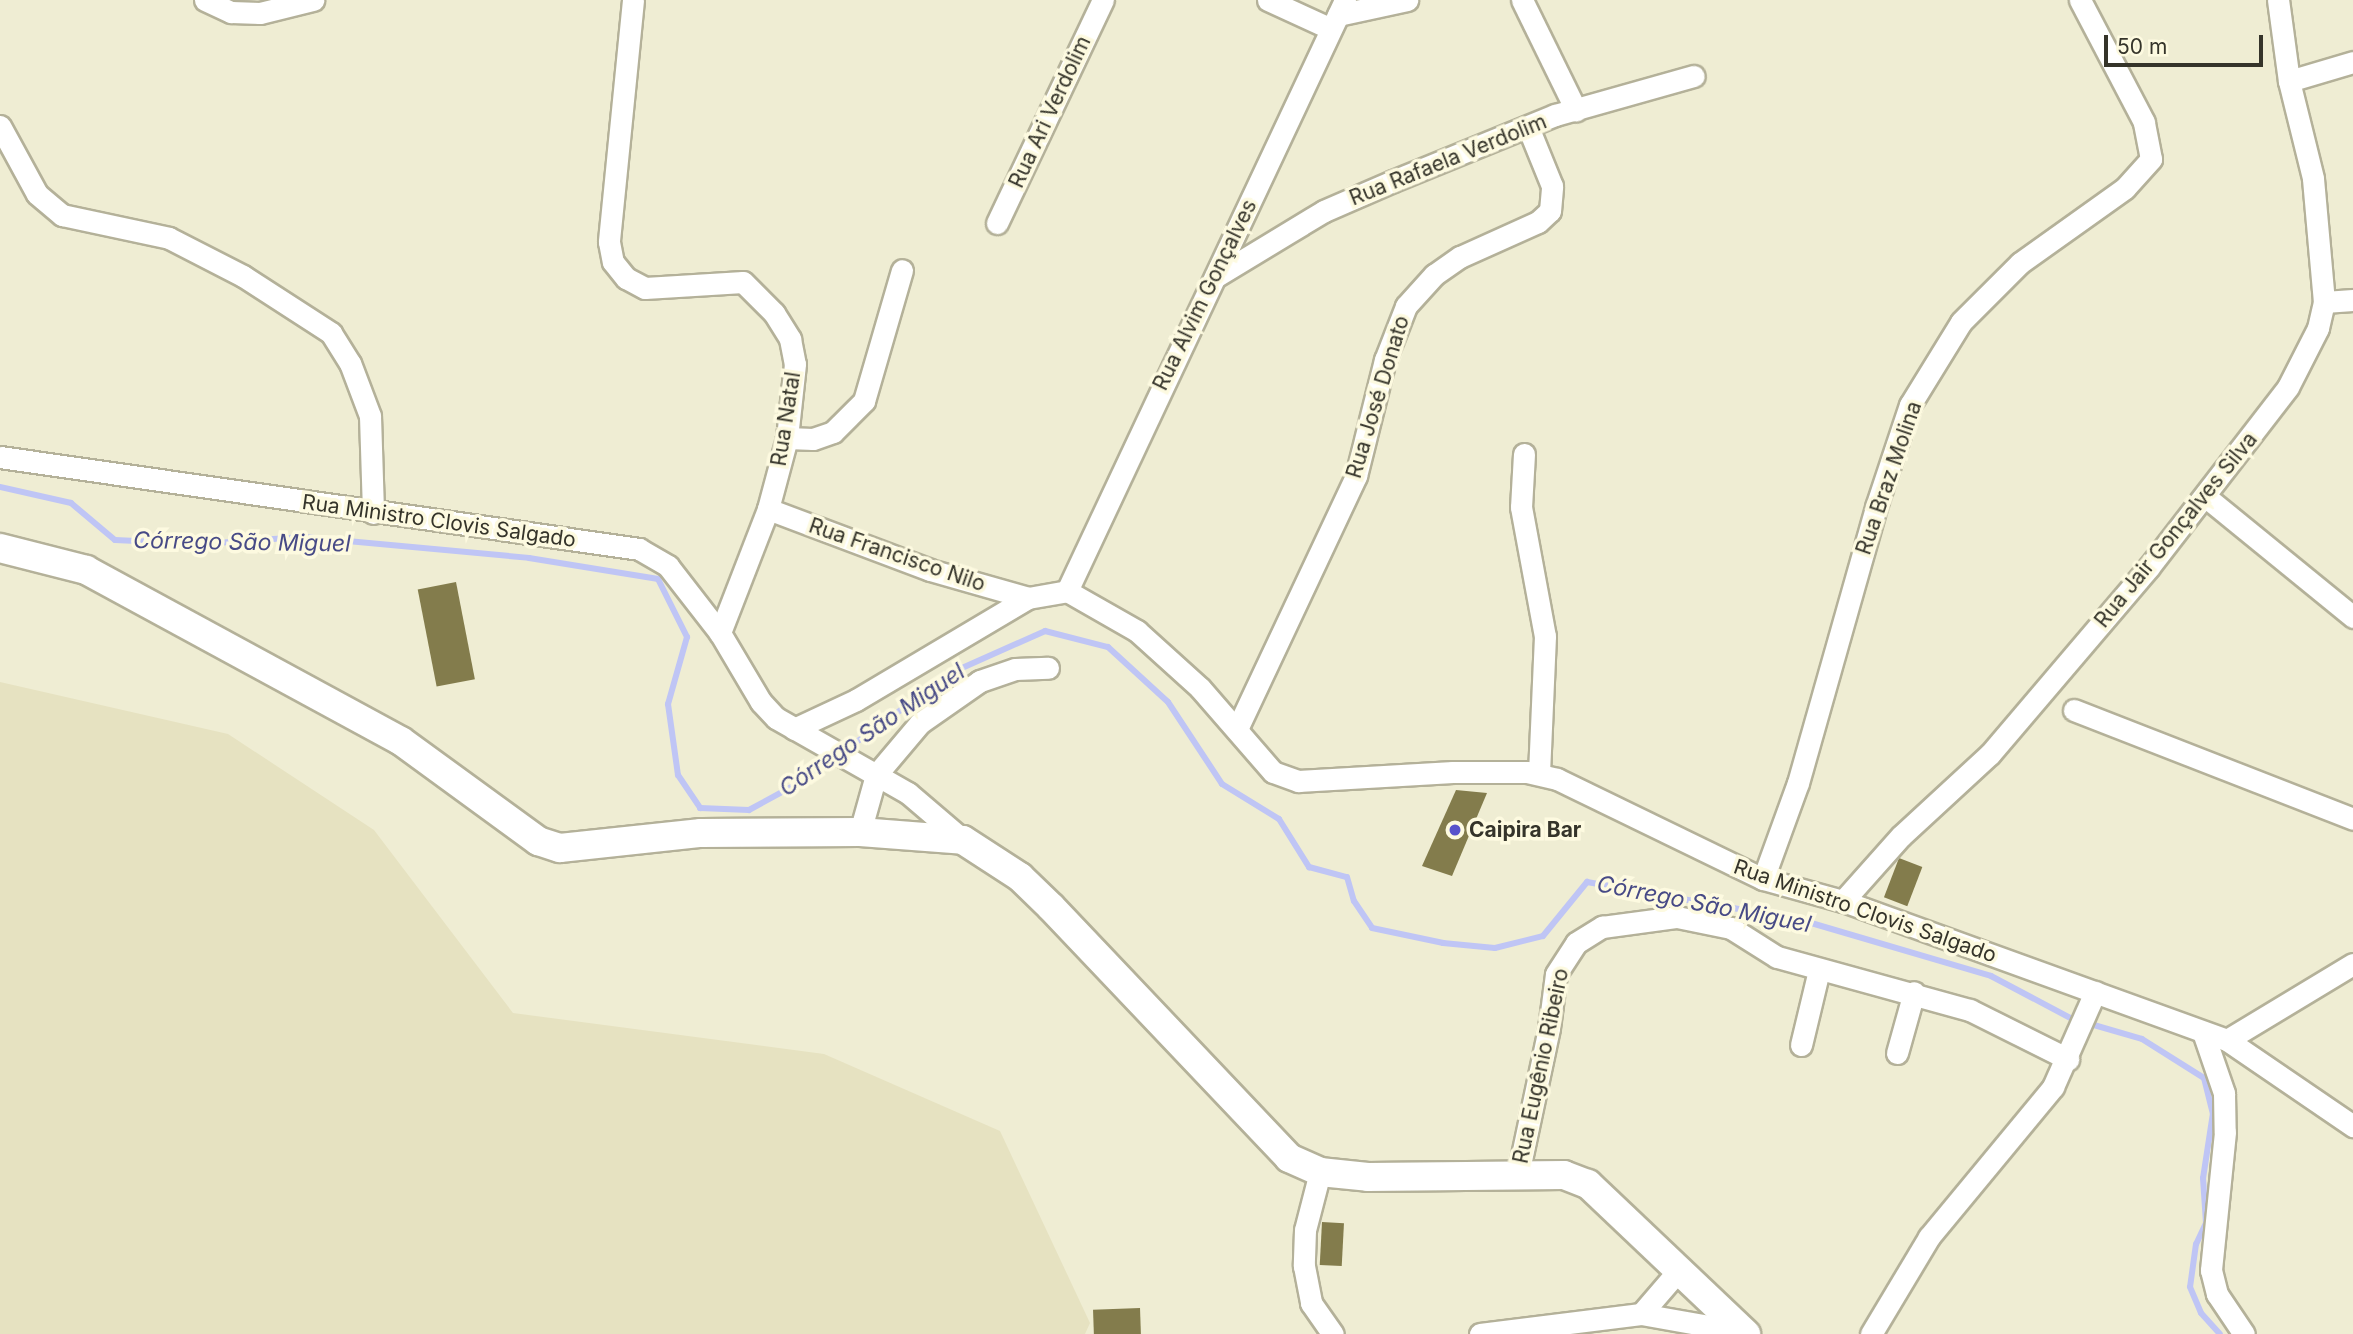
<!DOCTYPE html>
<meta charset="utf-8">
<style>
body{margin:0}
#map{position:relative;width:2353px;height:1334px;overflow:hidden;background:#efedd3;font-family:Inter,sans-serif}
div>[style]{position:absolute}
.built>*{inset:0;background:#e6e2c1}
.stream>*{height:6px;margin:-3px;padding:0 3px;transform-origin:3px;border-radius:3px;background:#bfc5f5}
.building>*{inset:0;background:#837c4c;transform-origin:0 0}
.roads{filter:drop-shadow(2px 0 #b4b199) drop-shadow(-2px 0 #b4b199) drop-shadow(0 2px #b4b199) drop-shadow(0 -2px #b4b199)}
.street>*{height:21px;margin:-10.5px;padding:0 10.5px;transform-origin:10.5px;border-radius:10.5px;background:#fff}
.secondary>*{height:28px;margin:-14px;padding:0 14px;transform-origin:14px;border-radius:14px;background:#fff}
.dots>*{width:19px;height:19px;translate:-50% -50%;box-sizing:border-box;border:4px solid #fdfae0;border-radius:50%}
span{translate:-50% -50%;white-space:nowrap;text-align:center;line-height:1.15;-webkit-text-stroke:7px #fdfae0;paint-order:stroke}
.street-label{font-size:21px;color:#35342a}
.poi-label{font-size:21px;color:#35342a;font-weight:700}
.left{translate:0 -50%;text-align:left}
.water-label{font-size:23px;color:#474a86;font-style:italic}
.scale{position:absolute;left:2104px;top:35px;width:159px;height:32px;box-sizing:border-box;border:4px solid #35342a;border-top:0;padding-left:9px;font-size:21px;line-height:24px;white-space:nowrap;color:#35342a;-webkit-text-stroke:5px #fdfae0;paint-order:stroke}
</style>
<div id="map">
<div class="built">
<div style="clip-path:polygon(0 682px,228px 734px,374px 830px,513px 1013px,824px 1054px,1000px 1131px,1090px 1323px,1085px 1334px,0 1334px)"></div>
</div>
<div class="stream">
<div style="left:0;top:487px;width:73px;rotate:12.7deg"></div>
<div style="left:71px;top:503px;width:57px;rotate:40.1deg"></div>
<div style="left:115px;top:540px;width:85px;rotate:2.7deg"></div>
<div style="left:200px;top:544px;width:104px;rotate:-3.9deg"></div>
<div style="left:304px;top:537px;width:226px;rotate:5.3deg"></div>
<div style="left:529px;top:558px;width:131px;rotate:9.2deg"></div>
<div style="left:658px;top:579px;width:65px;rotate:63.4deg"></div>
<div style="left:687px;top:637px;width:70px;rotate:105.8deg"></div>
<div style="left:668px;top:704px;width:72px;rotate:82deg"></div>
<div style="left:678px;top:775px;width:40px;rotate:56deg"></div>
<div style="left:700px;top:808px;width:49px;rotate:2.3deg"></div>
<div style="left:749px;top:810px;width:63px;rotate:-28.6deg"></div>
<div style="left:804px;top:780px;width:184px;rotate:-35.9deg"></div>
<div style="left:953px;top:672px;width:101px;rotate:-24deg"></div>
<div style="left:1045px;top:631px;width:65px;rotate:14.3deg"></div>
<div style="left:1108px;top:647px;width:81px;rotate:42.5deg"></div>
<div style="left:1168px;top:702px;width:98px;rotate:56.6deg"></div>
<div style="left:1222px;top:784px;width:67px;rotate:31.6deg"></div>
<div style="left:1279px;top:819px;width:57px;rotate:58deg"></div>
<div style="left:1309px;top:867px;width:39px;rotate:15deg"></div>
<div style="left:1347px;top:877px;width:25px;rotate:74deg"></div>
<div style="left:1354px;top:901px;width:32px;rotate:56deg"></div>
<div style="left:1372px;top:928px;width:73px;rotate:11.9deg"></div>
<div style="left:1443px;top:943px;width:52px;rotate:5.5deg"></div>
<div style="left:1495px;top:948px;width:49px;rotate:-14deg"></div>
<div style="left:1543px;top:936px;width:70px;rotate:-50.8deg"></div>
<div style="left:1587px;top:882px;width:217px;rotate:10.1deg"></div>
<div style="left:1801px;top:920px;width:198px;rotate:16.4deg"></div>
<div style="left:1991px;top:976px;width:96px;rotate:27.9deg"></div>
<div style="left:2087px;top:1023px;width:57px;rotate:16.2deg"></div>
<div style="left:2142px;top:1039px;width:73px;rotate:32.2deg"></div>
<div style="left:2204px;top:1078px;width:36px;rotate:76deg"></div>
<div style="left:2213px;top:1113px;width:66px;rotate:98.7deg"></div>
<div style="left:2203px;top:1178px;width:45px;rotate:86.2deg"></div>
<div style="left:2206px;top:1223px;width:23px;rotate:115deg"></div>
<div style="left:2196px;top:1244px;width:43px;rotate:97.9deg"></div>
<div style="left:2190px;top:1287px;width:28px;rotate:67deg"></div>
<div style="left:2201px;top:1313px;width:28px;rotate:48deg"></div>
</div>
<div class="building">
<div style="left:456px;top:582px;width:99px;height:39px;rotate:79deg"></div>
<div style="clip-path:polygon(1456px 790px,1487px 793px,1452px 876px,1422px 866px)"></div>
<div style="left:1899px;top:858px;width:25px;height:42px;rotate:21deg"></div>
<div style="left:1322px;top:1222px;width:22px;height:43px;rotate:3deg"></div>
<div style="left:1140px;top:1308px;width:26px;height:47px;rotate:88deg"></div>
</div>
<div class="roads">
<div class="street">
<div style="left:205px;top:0;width:29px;rotate:25deg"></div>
<div style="left:231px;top:12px;width:29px;rotate:2deg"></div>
<div style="left:260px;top:13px;width:55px;rotate:-13.8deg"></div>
<div style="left:633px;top:0;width:243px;rotate:95.7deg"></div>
<div style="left:609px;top:242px;width:20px;rotate:79deg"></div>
<div style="left:613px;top:262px;width:21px;rotate:51deg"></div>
<div style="left:626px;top:278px;width:21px;rotate:28deg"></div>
<div style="left:645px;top:288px;width:98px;rotate:-3.5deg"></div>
<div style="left:743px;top:282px;width:44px;rotate:45deg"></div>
<div style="left:774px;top:313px;width:31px;rotate:58deg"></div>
<div style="left:790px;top:339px;width:25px;rotate:79deg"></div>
<div style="left:795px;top:364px;width:74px;rotate:96.2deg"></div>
<div style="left:787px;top:438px;width:73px;rotate:105deg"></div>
<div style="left:768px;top:509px;width:133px;rotate:111.2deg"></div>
<div style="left:1268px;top:0;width:69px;rotate:24.7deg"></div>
<div style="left:1522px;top:0;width:123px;rotate:63.9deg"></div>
<div style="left:1338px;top:15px;width:71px;rotate:-12.3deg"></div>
<div style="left:2289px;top:81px;width:67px;rotate:-16.5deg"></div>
<div style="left:0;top:126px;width:77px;rotate:61.4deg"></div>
<div style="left:37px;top:194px;width:33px;rotate:40deg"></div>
<div style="left:62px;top:215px;width:109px;rotate:12.1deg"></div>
<div style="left:169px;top:238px;width:83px;rotate:27.2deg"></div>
<div style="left:243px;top:276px;width:105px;rotate:32.9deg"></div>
<div style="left:331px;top:333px;width:36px;rotate:58deg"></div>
<div style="left:350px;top:363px;width:57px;rotate:69.3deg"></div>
<div style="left:370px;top:416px;width:97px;rotate:88.2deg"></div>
<div style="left:997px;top:223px;width:247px;rotate:-64.6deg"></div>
<div style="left:1215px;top:277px;width:127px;rotate:-31.2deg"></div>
<div style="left:1324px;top:211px;width:75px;rotate:-23.5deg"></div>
<div style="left:1393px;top:181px;width:175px;rotate:-22.2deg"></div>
<div style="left:1555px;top:115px;width:144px;rotate:-15.7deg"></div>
<div style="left:2324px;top:302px;width:29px;rotate:-4deg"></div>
<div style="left:787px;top:438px;width:26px;rotate:2deg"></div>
<div style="left:813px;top:439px;width:21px;rotate:-19deg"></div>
<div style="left:833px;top:432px;width:44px;rotate:-45deg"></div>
<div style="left:864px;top:401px;width:136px;rotate:-73.8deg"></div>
<div style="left:1524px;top:454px;width:53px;rotate:93.2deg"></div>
<div style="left:1521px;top:507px;width:131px;rotate:79.5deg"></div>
<div style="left:1545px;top:636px;width:138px;rotate:92.5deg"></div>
<div style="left:0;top:457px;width:646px;rotate:8.19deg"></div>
<div style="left:639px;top:549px;width:34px;rotate:30deg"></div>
<div style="left:668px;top:566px;width:85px;rotate:52.2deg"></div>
<div style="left:720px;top:633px;width:80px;rotate:59.3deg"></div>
<div style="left:761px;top:702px;width:22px;rotate:47deg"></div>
<div style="left:776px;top:718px;width:152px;rotate:29.6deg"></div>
<div style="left:908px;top:793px;width:72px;rotate:40.5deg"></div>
<div style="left:2206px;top:497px;width:190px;rotate:39.2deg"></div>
<div style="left:768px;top:509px;width:173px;rotate:20.6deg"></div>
<div style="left:930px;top:570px;width:102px;rotate:15.9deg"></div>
<div style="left:1067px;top:591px;width:653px;rotate:-64.81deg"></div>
<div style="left:2074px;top:710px;width:300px;rotate:21.3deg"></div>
<div style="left:794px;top:729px;width:68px;rotate:-25.1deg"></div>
<div style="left:856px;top:700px;width:200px;rotate:-30.7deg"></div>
<div style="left:1028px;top:598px;width:40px;rotate:-10deg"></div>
<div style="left:1067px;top:591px;width:81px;rotate:29.7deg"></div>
<div style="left:1137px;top:631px;width:85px;rotate:42.1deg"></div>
<div style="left:1200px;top:688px;width:111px;rotate:49deg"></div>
<div style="left:1273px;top:772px;width:27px;rotate:20deg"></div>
<div style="left:1298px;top:781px;width:155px;rotate:-3.3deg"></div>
<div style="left:1453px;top:772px;width:74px"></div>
<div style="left:1527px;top:772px;width:31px;rotate:13deg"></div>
<div style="left:1557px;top:779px;width:229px;rotate:25.9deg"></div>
<div style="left:1763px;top:879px;width:83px;rotate:15.4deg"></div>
<div style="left:1843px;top:901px;width:408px;rotate:19.9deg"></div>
<div style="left:2227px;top:1040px;width:153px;rotate:34.3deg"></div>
<div style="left:1237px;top:729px;width:280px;rotate:-64.8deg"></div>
<div style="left:1356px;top:476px;width:120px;rotate:-76deg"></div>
<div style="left:1385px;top:360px;width:58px;rotate:-68.7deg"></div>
<div style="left:1406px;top:306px;width:42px;rotate:-47.9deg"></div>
<div style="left:1434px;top:275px;width:32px;rotate:-35deg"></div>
<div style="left:1460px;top:257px;width:85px;rotate:-24.2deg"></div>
<div style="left:1538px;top:222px;width:16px;rotate:-43deg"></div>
<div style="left:1550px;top:211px;width:25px;rotate:-85deg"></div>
<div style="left:1552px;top:186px;width:64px;rotate:-112.1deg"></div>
<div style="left:860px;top:832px;width:59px;rotate:-74.3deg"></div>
<div style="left:876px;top:775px;width:68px;rotate:-49.8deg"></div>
<div style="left:920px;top:723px;width:73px;rotate:-35deg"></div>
<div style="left:980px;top:681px;width:37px;rotate:-19deg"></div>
<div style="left:1015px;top:669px;width:33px;rotate:-2deg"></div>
<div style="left:1763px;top:879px;width:102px;rotate:-70deg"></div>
<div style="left:1798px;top:783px;width:287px;rotate:-74.2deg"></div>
<div style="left:1876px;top:507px;width:108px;rotate:-71.6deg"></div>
<div style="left:1910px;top:405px;width:97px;rotate:-58.4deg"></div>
<div style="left:1961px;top:322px;width:83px;rotate:-45deg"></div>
<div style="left:2020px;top:263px;width:129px;rotate:-35.5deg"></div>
<div style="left:2125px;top:188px;width:39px;rotate:-48deg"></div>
<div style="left:2151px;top:159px;width:38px;rotate:-101deg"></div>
<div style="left:2144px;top:122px;width:138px;rotate:-117.7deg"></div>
<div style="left:1843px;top:901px;width:87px;rotate:-48.3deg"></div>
<div style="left:1901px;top:836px;width:121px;rotate:-42.7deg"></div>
<div style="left:1990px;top:754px;width:245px;rotate:-49.6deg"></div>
<div style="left:2149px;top:567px;width:227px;rotate:-52.3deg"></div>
<div style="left:2288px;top:387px;width:66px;rotate:-63deg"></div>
<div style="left:2318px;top:328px;width:27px;rotate:-77deg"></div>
<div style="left:2324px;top:302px;width:124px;rotate:-95.1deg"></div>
<div style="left:2313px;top:178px;width:100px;rotate:-103.9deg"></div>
<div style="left:2289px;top:81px;width:82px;rotate:-97.7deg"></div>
<div style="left:2203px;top:1032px;width:65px;rotate:71deg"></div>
<div style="left:2224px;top:1093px;width:39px;rotate:89deg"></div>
<div style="left:2225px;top:1132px;width:139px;rotate:95.8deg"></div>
<div style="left:2211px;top:1270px;width:25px;rotate:76deg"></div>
<div style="left:2217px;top:1294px;width:48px;rotate:56deg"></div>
<div style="left:2227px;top:1040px;width:147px;rotate:-31.1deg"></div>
<div style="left:1801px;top:1045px;width:77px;rotate:-76.5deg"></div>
<div style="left:1897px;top:1053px;width:63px;rotate:-74.4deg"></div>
<div style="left:1320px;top:1172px;width:60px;rotate:104.5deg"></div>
<div style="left:1305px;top:1230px;width:36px;rotate:92deg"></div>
<div style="left:1304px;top:1266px;width:38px;rotate:79deg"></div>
<div style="left:1311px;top:1303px;width:38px;rotate:55deg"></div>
<div style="left:1518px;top:1174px;width:149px;rotate:-78deg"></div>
<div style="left:1549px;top:1028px;width:54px;rotate:-82.6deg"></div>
<div style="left:1556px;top:974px;width:37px;rotate:-57deg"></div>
<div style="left:1576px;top:943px;width:31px;rotate:-32deg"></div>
<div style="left:1602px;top:927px;width:76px;rotate:-7.6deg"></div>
<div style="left:1677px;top:917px;width:55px;rotate:11.5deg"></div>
<div style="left:1731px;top:928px;width:54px;rotate:32.2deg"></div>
<div style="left:1777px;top:957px;width:200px;rotate:15.4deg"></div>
<div style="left:1970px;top:1010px;width:110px;rotate:26.6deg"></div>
<div style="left:1641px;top:1314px;width:57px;rotate:-49.3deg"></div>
<div style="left:1480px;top:1334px;width:162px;rotate:-7.1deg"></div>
<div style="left:1641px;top:1314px;width:104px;rotate:10deg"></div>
<div style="left:1871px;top:1334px;width:113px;rotate:-59.1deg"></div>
<div style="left:1929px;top:1237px;width:195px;rotate:-50.4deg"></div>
<div style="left:2053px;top:1087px;width:104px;rotate:-66.1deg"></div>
</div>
<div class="secondary">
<div style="left:0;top:548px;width:89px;rotate:14.3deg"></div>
<div style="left:86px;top:570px;width:358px;rotate:28.5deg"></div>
<div style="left:401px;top:741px;width:170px;rotate:36.1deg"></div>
<div style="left:538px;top:841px;width:23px;rotate:18deg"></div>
<div style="left:560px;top:848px;width:142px;rotate:-6.1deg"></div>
<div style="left:701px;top:833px;width:159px;rotate:-0.4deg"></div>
<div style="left:860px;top:832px;width:103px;rotate:4.4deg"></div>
<div style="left:963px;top:840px;width:68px;rotate:33deg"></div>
<div style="left:1020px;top:877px;width:43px;rotate:44.1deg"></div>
<div style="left:1051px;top:907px;width:346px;rotate:46.5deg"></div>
<div style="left:1289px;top:1158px;width:34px;rotate:24deg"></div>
<div style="left:1320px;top:1172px;width:48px;rotate:5.9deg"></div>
<div style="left:1368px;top:1177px;width:196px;rotate:-0.6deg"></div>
<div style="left:1564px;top:1175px;width:26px;rotate:21deg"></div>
<div style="left:1588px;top:1184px;width:218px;rotate:43.5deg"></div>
</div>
</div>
<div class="dots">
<div style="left:1455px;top:830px;background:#5853cb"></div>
</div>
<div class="street-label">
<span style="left:1050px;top:112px;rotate:-65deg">Rua Ari Verdolim</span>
<span style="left:1448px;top:160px;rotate:-22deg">Rua Rafaela Verdolim</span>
<span style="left:1205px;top:295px;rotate:-64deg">Rua Alvim Gonçalves</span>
<span style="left:1378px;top:397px;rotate:-73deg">Rua José Donato</span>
<span style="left:786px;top:419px;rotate:-81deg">Rua Natal</span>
<span style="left:1889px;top:478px;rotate:-71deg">Rua Braz Molina</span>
<span style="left:439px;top:521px;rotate:8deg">Rua Ministro Clovis Salgado</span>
<span style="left:2176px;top:530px;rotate:-51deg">Rua Jair Gonçalves Silva</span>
<span style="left:897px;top:555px;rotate:19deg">Rua Francisco Nilo</span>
<span style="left:1865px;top:911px;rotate:19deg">Rua Ministro Clovis Salgado</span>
<span style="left:1541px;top:1066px;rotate:-78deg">Rua Eugênio Ribeiro</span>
</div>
<div class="poi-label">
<span class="left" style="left:1469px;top:830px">Caipira Bar</span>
</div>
<div class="water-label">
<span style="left:242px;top:542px;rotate:1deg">Córrego São Miguel</span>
<span style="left:872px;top:730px;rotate:-34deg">Córrego São Miguel</span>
<span style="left:1704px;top:904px;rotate:11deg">Córrego São Miguel</span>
</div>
<div class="scale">50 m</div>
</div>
